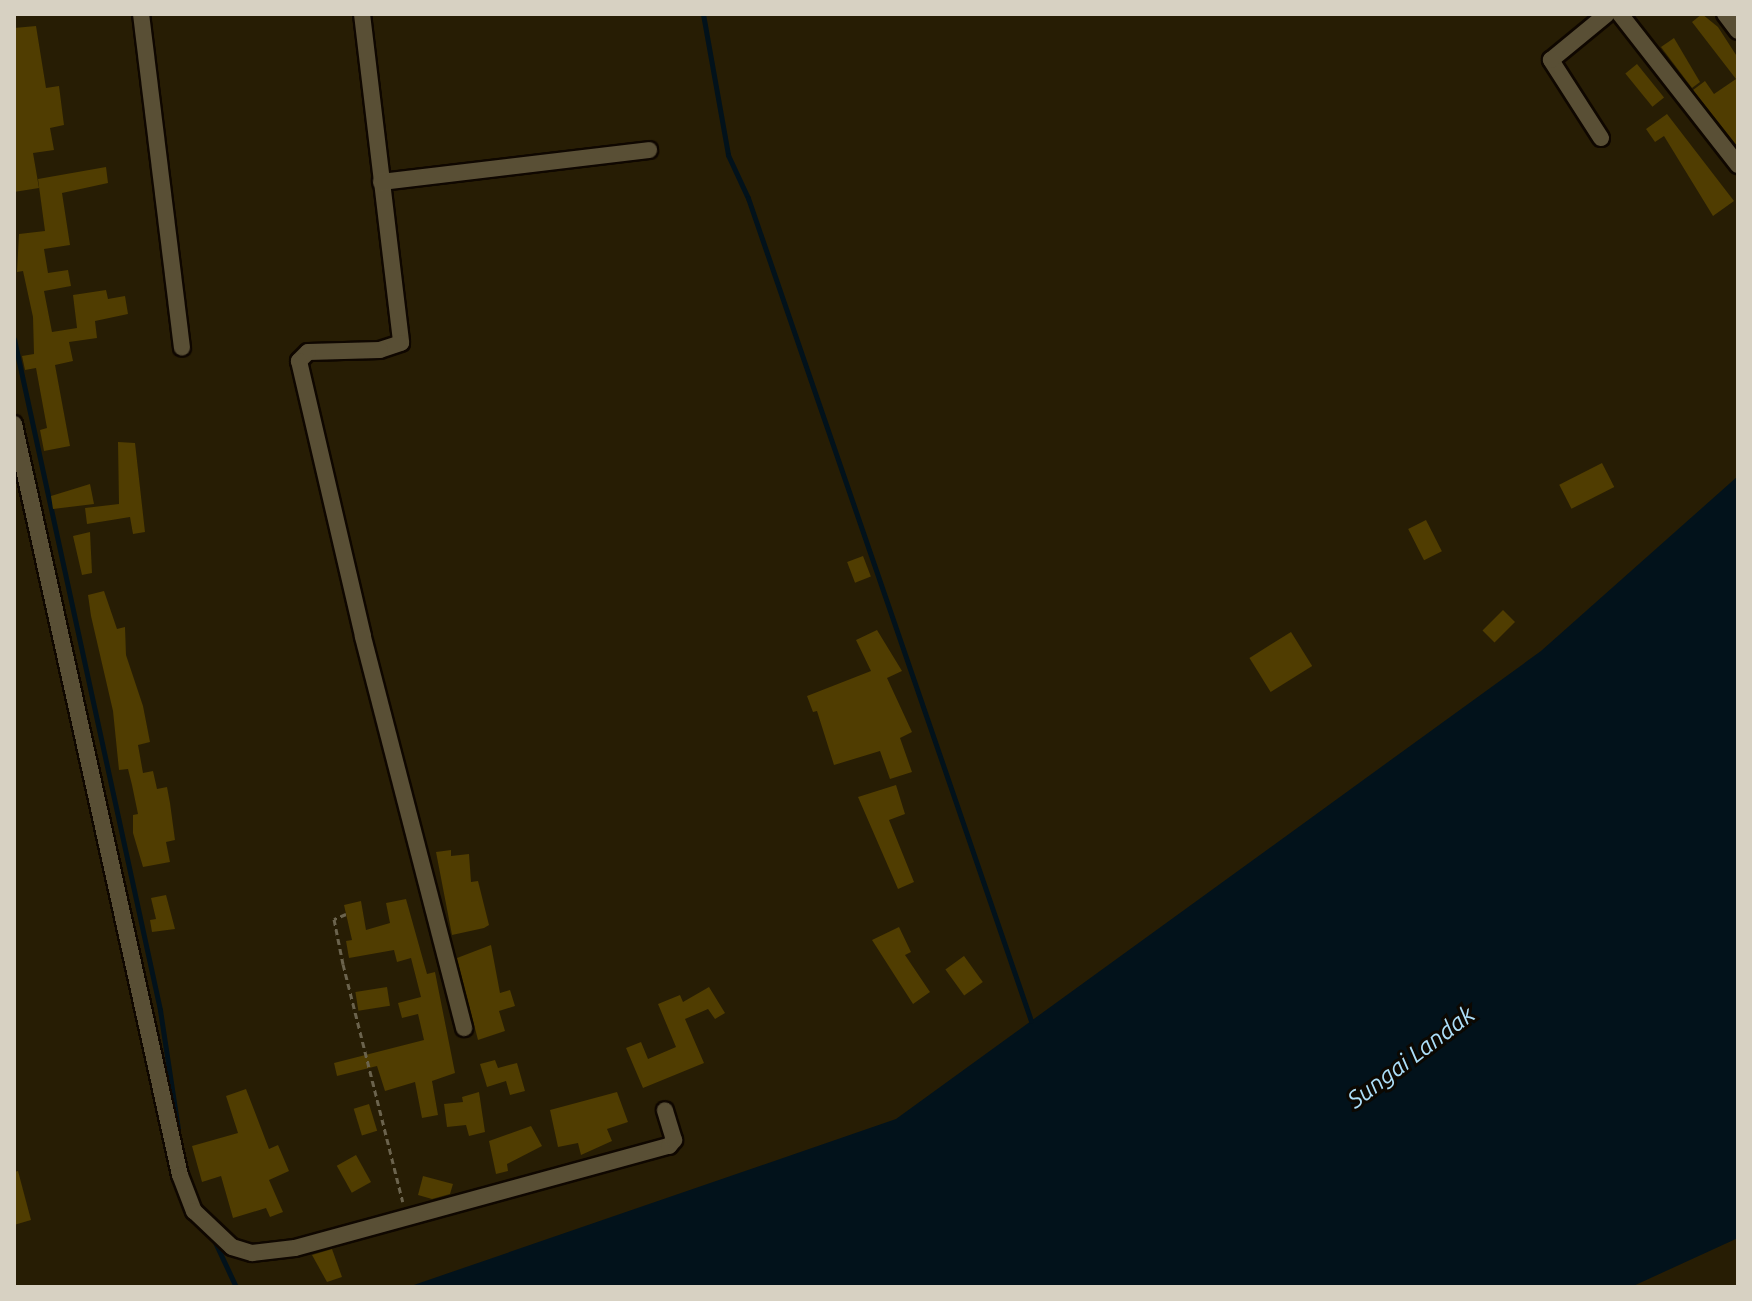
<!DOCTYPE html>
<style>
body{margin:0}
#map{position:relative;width:1752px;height:1301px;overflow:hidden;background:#271d04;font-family:Ubuntu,sans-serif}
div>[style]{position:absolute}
.water>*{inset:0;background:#02121b}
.stream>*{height:5px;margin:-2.5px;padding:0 2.5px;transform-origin:2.5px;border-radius:2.5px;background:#02121b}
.building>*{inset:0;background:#503d01;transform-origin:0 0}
.path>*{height:3px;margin-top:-1.5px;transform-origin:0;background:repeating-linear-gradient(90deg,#6b634d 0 6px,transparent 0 10px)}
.roads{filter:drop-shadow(2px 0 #0f0700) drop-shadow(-2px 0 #0f0700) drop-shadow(0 2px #0f0700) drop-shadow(0 -2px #0f0700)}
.street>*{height:16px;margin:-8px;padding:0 8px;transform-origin:8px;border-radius:8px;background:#594f35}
span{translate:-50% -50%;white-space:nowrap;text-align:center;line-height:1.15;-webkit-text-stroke:6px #0c0802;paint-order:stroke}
.water-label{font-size:24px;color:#acdef8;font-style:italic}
.frame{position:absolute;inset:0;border:16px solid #d7d1c2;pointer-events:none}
</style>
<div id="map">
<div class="water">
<div style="clip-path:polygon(1738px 476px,1738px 1238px,1631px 1287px,408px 1287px,896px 1119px,1541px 651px)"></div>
</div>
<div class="stream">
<div style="left:703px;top:14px;width:143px;rotate:79.9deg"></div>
<div style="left:728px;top:155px;width:47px;rotate:65.1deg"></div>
<div style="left:748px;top:198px;width:870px;rotate:71.02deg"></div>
<div style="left:14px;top:339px;width:687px;rotate:77.72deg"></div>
<div style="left:160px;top:1010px;width:120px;rotate:81.4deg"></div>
<div style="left:214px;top:1240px;width:52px;rotate:64.9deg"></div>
</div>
<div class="building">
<div style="clip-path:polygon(1702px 14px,1718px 27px,1738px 58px,1738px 147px,1693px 90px,1705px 81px,1714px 94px,1736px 79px,1692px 22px)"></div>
<div style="clip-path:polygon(36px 26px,46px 88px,59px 86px,64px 125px,50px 128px,54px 150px,33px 153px,39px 188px,14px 192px,14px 28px)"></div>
<div style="clip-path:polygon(1674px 38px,1700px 82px,1692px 88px,1661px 47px)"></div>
<div style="left:1637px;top:64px;width:43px;height:15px;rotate:51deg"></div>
<div style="clip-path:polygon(1667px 114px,1734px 201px,1713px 216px,1664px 136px,1655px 142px,1646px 129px)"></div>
<div style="clip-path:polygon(106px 167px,108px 183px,62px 193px,70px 245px,44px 249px,48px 273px,68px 270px,71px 286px,44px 291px,52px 332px,77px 328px,73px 295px,106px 290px,108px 299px,125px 296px,128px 314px,95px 321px,97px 338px,69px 342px,73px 361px,55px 365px,70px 446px,44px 451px,40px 430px,47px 428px,36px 368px,25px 370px,22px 356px,34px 354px,33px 317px,23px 271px,17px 272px,19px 234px,45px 231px,38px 179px)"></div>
<div style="clip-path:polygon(118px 442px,135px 443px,145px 532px,133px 534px,130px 517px,87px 524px,85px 508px,119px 504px)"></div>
<div style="left:1602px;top:463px;width:27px;height:48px;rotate:63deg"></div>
<div style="clip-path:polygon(90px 484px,94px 504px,53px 509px,51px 496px)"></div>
<div style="left:1426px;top:520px;width:35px;height:20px;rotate:63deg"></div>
<div style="clip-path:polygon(90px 532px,92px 573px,82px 575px,73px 536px)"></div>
<div style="left:863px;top:556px;width:22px;height:17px;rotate:69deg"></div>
<div style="clip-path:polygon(104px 591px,117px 629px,125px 627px,126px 655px,143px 706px,150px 742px,138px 745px,143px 773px,153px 771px,157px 789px,167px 787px,170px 803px,175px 840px,166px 842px,170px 862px,143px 867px,133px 833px,133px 815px,138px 814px,132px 785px,128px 769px,119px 770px,113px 711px,91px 616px,88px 595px)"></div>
<div style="left:1503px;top:610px;width:17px;height:29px;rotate:45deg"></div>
<div style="clip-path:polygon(877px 630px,902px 671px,887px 678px,912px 732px,900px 738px,912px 772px,890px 779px,880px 751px,834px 765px,817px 711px,813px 712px,807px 696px,871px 671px,856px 640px)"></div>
<div style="left:1291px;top:632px;width:40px;height:49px;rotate:58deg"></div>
<div style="clip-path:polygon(896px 785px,905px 814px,889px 820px,914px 882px,898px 889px,858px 797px)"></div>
<div style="clip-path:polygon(451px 850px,451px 856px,469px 854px,471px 882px,478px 881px,489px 925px,484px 928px,452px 935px,436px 852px)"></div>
<div style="clip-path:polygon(166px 895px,175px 929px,152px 932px,150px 920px,156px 919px,151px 898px)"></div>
<div style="clip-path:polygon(406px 899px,427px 974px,435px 972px,455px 1073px,432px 1081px,438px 1115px,422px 1118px,415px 1082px,385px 1091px,377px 1066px,337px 1076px,334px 1063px,424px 1040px,418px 1014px,402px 1018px,398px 1003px,421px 997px,411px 958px,397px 962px,394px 950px,349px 958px,346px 941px,352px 940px,344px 905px,361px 901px,366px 930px,390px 923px,386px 903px)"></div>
<div style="clip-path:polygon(899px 927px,911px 952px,905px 955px,930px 992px,913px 1004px,872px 940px)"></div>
<div style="clip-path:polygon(491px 945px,500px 993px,510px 990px,515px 1006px,499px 1011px,505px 1031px,478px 1040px,457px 958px)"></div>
<div style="left:964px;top:956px;width:32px;height:23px;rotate:54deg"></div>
<div style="left:387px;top:987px;width:19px;height:32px;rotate:81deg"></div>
<div style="clip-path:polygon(709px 987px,725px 1013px,715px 1019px,708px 1009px,685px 1019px,704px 1063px,643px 1088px,626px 1048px,641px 1042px,648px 1059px,676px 1047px,658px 1004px,680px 995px,683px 1002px)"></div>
<div style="clip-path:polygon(495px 1060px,498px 1068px,517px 1063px,525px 1091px,510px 1095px,506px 1081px,487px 1087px,480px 1064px)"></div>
<div style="clip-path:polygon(246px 1089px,269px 1149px,278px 1145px,289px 1171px,269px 1180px,283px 1212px,270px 1217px,266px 1208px,233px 1218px,221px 1176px,202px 1182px,192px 1146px,238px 1133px,226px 1096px)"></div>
<div style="clip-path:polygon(479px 1092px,485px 1132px,469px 1136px,466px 1125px,447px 1127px,444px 1104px,463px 1102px,462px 1097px)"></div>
<div style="clip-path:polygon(617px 1092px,628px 1122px,607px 1129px,612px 1141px,581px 1155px,578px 1143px,558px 1147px,550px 1110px)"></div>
<div style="left:369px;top:1104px;width:28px;height:16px;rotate:73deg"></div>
<div style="clip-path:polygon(531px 1126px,542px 1146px,507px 1164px,508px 1171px,496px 1174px,489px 1141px)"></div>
<div style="left:356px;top:1155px;width:31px;height:22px;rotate:61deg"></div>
<div style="clip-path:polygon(18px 1171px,31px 1220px,14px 1225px,14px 1172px)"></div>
<div style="clip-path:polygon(423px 1176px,453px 1184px,450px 1194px,432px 1199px,418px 1195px)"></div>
<div style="clip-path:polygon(332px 1249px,342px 1277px,327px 1282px,312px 1255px)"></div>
</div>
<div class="path">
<div style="left:346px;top:914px;width:13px;rotate:157deg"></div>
<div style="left:334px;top:919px;width:46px;rotate:78.7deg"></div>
<div style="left:343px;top:964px;width:245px;rotate:75.9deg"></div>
</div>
<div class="roads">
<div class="street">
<div style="left:141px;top:14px;width:336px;rotate:83deg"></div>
<div style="left:362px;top:14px;width:331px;rotate:83.2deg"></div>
<div style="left:401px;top:343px;width:22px;rotate:162deg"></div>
<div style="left:380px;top:350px;width:72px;rotate:178.4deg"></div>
<div style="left:308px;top:352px;width:13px;rotate:135deg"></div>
<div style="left:299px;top:361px;width:283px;rotate:76.9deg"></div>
<div style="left:363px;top:637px;width:404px;rotate:75.5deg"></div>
<div style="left:1620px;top:14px;width:192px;rotate:52deg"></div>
<div style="left:1725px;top:14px;width:21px;rotate:53deg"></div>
<div style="left:1601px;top:138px;width:93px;rotate:-122.7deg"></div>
<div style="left:1551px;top:60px;width:72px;rotate:-39.4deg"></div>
<div style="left:381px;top:182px;width:270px;rotate:-6.8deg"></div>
<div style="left:14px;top:424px;width:769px;rotate:77.54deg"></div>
<div style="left:180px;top:1175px;width:39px;rotate:69deg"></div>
<div style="left:194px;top:1211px;width:52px;rotate:43.5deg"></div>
<div style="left:232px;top:1247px;width:21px;rotate:17deg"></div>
<div style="left:252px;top:1253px;width:43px;rotate:-6.6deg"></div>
<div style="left:295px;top:1248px;width:388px;rotate:-15.3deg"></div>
<div style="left:669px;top:1146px;width:8px;rotate:-50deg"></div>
<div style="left:674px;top:1140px;width:31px;rotate:-107deg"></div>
</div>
</div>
<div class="water-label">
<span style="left:1411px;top:1057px;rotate:-37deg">Sungai Landak</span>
</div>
<div class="frame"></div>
</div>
